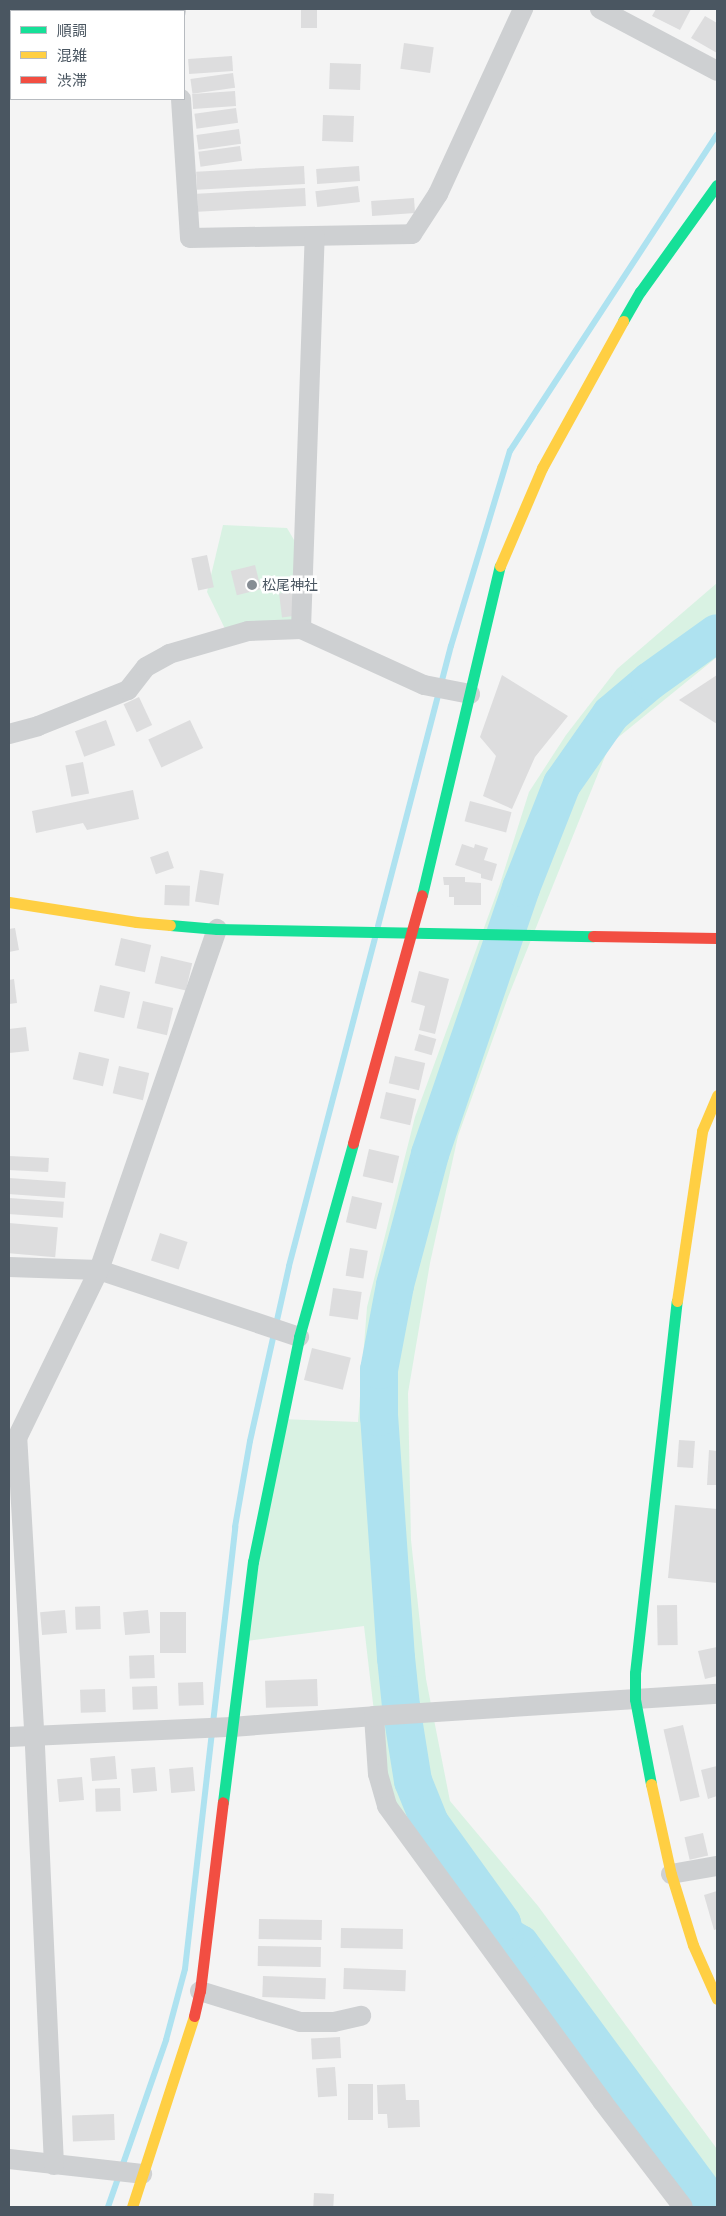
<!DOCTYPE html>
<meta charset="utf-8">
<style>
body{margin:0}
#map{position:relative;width:726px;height:2216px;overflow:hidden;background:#f4f4f4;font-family:"DejaVu Sans","Noto Sans JP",sans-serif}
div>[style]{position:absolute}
.green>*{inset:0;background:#d9f2e3}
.stream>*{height:6px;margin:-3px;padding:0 3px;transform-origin:3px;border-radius:3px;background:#aee2f0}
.river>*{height:38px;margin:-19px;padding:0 19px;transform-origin:19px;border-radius:19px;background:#aee2f0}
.building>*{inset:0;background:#ddddde;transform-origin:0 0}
.street>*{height:20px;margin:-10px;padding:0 10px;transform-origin:10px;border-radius:10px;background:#ced0d2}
.fast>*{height:11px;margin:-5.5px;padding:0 5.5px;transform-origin:5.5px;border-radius:5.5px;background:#16e098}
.slow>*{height:11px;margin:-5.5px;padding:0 5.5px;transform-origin:5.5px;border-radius:5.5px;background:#ffcf43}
.jam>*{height:11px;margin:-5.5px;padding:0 5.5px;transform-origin:5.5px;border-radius:5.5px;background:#f24e42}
.dots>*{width:14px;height:14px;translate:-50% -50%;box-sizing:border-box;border:2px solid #fff;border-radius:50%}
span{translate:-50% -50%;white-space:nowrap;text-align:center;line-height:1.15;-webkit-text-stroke:5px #fff;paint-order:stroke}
.poi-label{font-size:14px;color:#4a5661}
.left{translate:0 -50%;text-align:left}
.frame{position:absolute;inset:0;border:10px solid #4a5661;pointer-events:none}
.legend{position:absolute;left:10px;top:10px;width:175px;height:90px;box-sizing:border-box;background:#fff;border:1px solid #b7bbc0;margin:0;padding:6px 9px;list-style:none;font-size:15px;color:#4a5661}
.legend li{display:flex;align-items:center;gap:10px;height:25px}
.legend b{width:25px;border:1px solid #b7bbc0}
</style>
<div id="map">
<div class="green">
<div style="clip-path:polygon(223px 525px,287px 528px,304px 557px,301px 629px,229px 637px,207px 592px)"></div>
<div style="clip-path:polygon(717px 583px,717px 657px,610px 744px,508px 997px,458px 1136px,430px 1263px,408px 1393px,411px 1540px,426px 1679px,450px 1801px,538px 1906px,717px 2149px,717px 2207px,683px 2207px,384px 1798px,364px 1626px,247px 1641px,281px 1419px,358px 1422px,367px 1307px,415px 1117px,500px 884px,529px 792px,566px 735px,617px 669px)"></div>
</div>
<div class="stream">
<div style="left:378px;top:926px;width:289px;rotate:-75.4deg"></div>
<div style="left:451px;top:646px;width:204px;rotate:-73.2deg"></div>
<div style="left:510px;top:451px;width:378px;rotate:-56.8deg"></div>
<div style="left:108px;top:2207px;width:177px;rotate:-70.8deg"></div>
<div style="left:166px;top:2040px;width:73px;rotate:-75deg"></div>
<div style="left:185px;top:1969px;width:445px;rotate:-83.5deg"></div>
<div style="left:235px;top:1527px;width:87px;rotate:-80.1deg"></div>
<div style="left:250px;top:1441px;width:179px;rotate:-77.4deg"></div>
<div style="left:289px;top:1266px;width:339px;rotate:-75.3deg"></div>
</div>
<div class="river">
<div style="left:714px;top:2207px;width:327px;rotate:-126.4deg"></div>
<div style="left:520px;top:1944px;width:17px;rotate:-149deg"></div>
<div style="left:505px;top:1935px;width:12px;rotate:-104deg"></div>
<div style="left:502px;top:1923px;width:123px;rotate:-125.8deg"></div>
<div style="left:430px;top:1823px;width:45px;rotate:-112deg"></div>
<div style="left:413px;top:1781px;width:76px;rotate:-99.1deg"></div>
<div style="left:401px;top:1706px;width:48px;rotate:-95.9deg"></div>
<div style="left:396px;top:1658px;width:242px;rotate:-94deg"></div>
<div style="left:379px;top:1417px;width:47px;rotate:-90deg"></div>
<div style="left:379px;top:1370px;width:86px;rotate:-79.3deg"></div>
<div style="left:395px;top:1285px;width:136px;rotate:-75deg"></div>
<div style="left:430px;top:1154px;width:281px;rotate:-71.1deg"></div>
<div style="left:521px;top:888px;width:112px;rotate:-68.5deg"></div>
<div style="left:562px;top:784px;width:85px;rotate:-55deg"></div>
<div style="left:611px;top:714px;width:51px;rotate:-40.2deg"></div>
<div style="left:650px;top:681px;width:82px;rotate:-35.6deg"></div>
</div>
<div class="building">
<div style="left:301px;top:9px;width:16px;height:19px"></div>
<div style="clip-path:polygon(656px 9px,691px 9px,680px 30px,652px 16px)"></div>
<div style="clip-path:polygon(705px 16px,717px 23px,717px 53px,691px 38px)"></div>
<div style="left:404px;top:43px;width:30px;height:26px;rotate:8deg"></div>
<div style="left:232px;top:56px;width:15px;height:44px;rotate:86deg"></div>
<div style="left:330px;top:63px;width:31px;height:26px;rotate:2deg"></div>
<div style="left:233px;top:73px;width:15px;height:43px;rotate:82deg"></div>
<div style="left:235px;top:91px;width:15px;height:43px;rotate:86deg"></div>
<div style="left:236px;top:108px;width:15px;height:42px;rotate:82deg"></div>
<div style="left:323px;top:115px;width:31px;height:26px;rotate:2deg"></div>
<div style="left:239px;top:129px;width:15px;height:43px;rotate:82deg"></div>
<div style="left:240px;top:146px;width:15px;height:42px;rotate:82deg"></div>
<div style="left:304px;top:166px;width:18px;height:108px;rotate:87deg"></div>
<div style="left:359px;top:166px;width:15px;height:43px;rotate:86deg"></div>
<div style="left:358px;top:186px;width:16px;height:43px;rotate:83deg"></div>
<div style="left:305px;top:188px;width:18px;height:108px;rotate:87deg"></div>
<div style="left:414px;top:198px;width:15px;height:43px;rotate:86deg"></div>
<div style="left:207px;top:555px;width:33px;height:16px;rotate:78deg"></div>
<div style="left:255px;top:565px;width:25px;height:25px;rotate:76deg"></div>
<div style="left:292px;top:592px;width:24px;height:13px;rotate:83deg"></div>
<div style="clip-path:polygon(502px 675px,568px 716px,535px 757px,512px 809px,483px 796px,496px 756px,480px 737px)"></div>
<div style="clip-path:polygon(717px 675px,717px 724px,679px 700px)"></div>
<div style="left:139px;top:697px;width:31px;height:17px;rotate:65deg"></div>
<div style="left:106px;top:720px;width:27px;height:33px;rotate:70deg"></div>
<div style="left:190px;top:720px;width:31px;height:46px;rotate:65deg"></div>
<div style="left:83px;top:762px;width:32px;height:18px;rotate:79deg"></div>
<div style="clip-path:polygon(133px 790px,139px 819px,87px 830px,83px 823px,36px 833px,32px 811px)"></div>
<div style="left:470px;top:801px;width:43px;height:21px;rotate:15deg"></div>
<div style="clip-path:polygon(462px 844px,474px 848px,475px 844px,488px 848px,484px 860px,497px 864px,492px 881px,481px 878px,481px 874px,455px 865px)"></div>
<div style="left:168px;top:851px;width:18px;height:19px;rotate:71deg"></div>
<div style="left:200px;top:870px;width:24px;height:32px;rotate:9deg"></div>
<div style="clip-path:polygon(443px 877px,465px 877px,465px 882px,481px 883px,481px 905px,454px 905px,454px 897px,449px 897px,449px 885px,444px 885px)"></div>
<div style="left:165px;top:885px;width:25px;height:20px;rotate:2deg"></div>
<div style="clip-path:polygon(15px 928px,19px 950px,9px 952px,9px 929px)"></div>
<div style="left:121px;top:938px;width:31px;height:28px;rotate:13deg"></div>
<div style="left:161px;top:956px;width:32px;height:28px;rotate:13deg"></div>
<div style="clip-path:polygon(419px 971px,449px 979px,435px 1034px,419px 1030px,425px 1006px,411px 1002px)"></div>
<div style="clip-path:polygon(14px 979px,17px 1003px,9px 1004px,9px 980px)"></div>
<div style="left:100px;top:985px;width:31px;height:27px;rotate:13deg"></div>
<div style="left:143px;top:1001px;width:31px;height:28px;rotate:13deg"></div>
<div style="clip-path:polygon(26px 1027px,29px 1051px,9px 1053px,9px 1029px)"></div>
<div style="left:419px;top:1034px;width:18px;height:17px;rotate:16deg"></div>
<div style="left:79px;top:1052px;width:31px;height:28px;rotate:13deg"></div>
<div style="left:395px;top:1056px;width:31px;height:28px;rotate:13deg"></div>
<div style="left:119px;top:1066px;width:31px;height:28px;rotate:13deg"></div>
<div style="left:386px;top:1092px;width:31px;height:27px;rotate:13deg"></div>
<div style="left:369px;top:1149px;width:31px;height:28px;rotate:13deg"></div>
<div style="left:9px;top:1156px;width:40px;height:14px;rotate:3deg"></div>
<div style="left:9px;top:1178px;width:57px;height:16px;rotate:4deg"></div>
<div style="left:352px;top:1196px;width:31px;height:27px;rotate:13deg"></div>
<div style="left:9px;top:1198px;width:55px;height:16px;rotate:4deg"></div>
<div style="left:9px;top:1223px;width:49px;height:30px;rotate:5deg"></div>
<div style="left:160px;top:1233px;width:29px;height:29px;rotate:18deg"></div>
<div style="left:350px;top:1248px;width:18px;height:28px;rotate:9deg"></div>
<div style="left:333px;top:1288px;width:29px;height:28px;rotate:8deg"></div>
<div style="left:312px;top:1348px;width:40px;height:33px;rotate:14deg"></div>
<div style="left:679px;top:1440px;width:16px;height:27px;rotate:4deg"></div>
<div style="clip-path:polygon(709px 1450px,717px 1451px,717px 1485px,707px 1485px)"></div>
<div style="clip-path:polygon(675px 1505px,717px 1509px,717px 1583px,668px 1578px)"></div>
<div style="left:677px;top:1605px;width:40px;height:20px;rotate:89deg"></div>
<div style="left:100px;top:1606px;width:23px;height:25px;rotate:88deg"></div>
<div style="left:65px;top:1610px;width:23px;height:25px;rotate:85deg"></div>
<div style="left:148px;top:1610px;width:23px;height:25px;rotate:85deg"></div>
<div style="left:160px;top:1612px;width:26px;height:41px"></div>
<div style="clip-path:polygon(717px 1647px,717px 1676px,705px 1679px,698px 1651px)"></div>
<div style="left:154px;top:1655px;width:23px;height:25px;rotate:88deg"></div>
<div style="left:317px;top:1679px;width:27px;height:52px;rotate:88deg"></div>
<div style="left:203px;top:1682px;width:23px;height:25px;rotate:88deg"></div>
<div style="left:157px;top:1686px;width:23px;height:25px;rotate:88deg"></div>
<div style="left:105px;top:1689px;width:23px;height:25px;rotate:88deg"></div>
<div style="left:683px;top:1725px;width:74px;height:20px;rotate:77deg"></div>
<div style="left:115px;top:1756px;width:23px;height:25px;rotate:85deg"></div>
<div style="clip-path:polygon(717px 1766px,717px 1796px,708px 1799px,701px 1770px)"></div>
<div style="left:155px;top:1767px;width:24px;height:24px;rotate:85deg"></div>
<div style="left:193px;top:1767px;width:24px;height:24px;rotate:85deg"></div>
<div style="left:82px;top:1777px;width:23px;height:25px;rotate:85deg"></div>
<div style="left:120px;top:1788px;width:23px;height:25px;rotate:88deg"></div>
<div style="left:703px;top:1833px;width:23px;height:19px;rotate:77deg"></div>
<div style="clip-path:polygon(717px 1891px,717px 1929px,714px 1930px,704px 1895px)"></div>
<div style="left:259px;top:1919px;width:63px;height:20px;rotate:1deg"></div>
<div style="left:341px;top:1928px;width:62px;height:20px;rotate:1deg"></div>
<div style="left:258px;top:1946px;width:63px;height:20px;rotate:1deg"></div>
<div style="left:344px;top:1968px;width:62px;height:21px;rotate:2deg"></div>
<div style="left:263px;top:1976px;width:63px;height:21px;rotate:2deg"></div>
<div style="left:340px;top:2037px;width:21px;height:29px;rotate:87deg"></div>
<div style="left:335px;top:2067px;width:29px;height:19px;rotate:86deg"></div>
<div style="left:348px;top:2084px;width:25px;height:36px"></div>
<div style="clip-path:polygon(405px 2084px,406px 2100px,419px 2100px,420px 2127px,388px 2128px,387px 2114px,378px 2114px,377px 2085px)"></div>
<div style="left:114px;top:2114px;width:26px;height:42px;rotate:88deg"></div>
<div style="left:314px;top:2193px;width:20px;height:14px;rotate:3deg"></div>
</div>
<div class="street">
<div style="left:176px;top:9px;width:2px;rotate:90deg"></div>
<div style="left:600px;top:9px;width:132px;rotate:27.9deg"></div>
<div style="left:181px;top:99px;width:139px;rotate:86.3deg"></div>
<div style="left:190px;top:238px;width:222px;rotate:-1deg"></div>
<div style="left:412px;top:234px;width:48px;rotate:-57deg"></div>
<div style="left:438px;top:194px;width:204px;rotate:-65.3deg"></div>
<div style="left:301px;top:629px;width:393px;rotate:-88deg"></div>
<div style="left:9px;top:734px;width:30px;rotate:-15deg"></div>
<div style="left:38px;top:726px;width:97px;rotate:-21.8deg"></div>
<div style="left:128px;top:690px;width:29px;rotate:-52deg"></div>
<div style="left:146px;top:667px;width:26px;rotate:-29deg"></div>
<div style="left:169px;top:654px;width:82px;rotate:-16.2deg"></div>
<div style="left:248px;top:631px;width:53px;rotate:-2.2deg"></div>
<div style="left:301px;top:629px;width:135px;rotate:24.5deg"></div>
<div style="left:424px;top:685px;width:47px;rotate:11.1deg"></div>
<div style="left:9px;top:1267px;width:90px;rotate:1.9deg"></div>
<div style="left:99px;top:1270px;width:211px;rotate:18.5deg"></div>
<div style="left:374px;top:1716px;width:58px;rotate:86.1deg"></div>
<div style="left:378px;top:1774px;width:33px;rotate:74deg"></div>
<div style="left:387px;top:1806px;width:365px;rotate:53.9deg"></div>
<div style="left:602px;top:2101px;width:133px;rotate:52.6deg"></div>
<div style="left:9px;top:1737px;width:223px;rotate:-2.6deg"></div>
<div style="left:232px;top:1727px;width:142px;rotate:-4.4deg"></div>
<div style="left:374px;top:1716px;width:344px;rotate:-3.7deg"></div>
<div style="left:671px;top:1874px;width:47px;rotate:-9.9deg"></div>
<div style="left:200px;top:1991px;width:105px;rotate:17.2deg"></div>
<div style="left:300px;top:2022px;width:34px"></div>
<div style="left:334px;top:2022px;width:28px;rotate:-13deg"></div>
<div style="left:9px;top:2159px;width:134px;rotate:6.4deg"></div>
<div style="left:54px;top:2165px;width:419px;rotate:-92.6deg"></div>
<div style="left:35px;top:1746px;width:309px;rotate:-93.3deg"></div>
<div style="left:17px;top:1438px;width:187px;rotate:-64deg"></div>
<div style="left:99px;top:1270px;width:361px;rotate:-70.9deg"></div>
</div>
<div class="fast">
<div style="left:623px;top:321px;width:34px;rotate:-60deg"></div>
<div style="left:640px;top:292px;width:132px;rotate:-54.3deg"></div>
<div style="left:422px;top:895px;width:338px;rotate:-76.7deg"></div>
<div style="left:170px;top:925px;width:47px;rotate:4.9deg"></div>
<div style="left:217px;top:929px;width:376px;rotate:1.1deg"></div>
<div style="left:651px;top:1784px;width:86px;rotate:-100.7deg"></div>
<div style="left:635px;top:1699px;width:26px;rotate:-90deg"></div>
<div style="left:635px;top:1673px;width:374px;rotate:-83.6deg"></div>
<div style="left:223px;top:1802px;width:242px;rotate:-82.9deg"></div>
<div style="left:253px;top:1562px;width:230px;rotate:-78.4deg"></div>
<div style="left:299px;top:1337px;width:201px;rotate:-74.4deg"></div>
</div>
<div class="slow">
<div style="left:500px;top:566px;width:107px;rotate:-66.8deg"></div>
<div style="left:542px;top:468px;width:168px;rotate:-61.1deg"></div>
<div style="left:9px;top:902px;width:129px;rotate:8.9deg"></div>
<div style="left:136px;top:922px;width:34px;rotate:5deg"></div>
<div style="left:677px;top:1301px;width:172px;rotate:-81.6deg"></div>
<div style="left:702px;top:1131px;width:39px;rotate:-67deg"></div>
<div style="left:651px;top:1784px;width:92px;rotate:77.5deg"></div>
<div style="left:671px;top:1874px;width:74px;rotate:72.8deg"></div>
<div style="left:693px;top:1945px;width:59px;rotate:66deg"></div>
<div style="left:132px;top:2207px;width:201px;rotate:-72deg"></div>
</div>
<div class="jam">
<div style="left:593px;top:936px;width:124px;rotate:0.9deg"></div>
<div style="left:353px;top:1143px;width:257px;rotate:-74.5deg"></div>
<div style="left:194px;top:2016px;width:26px;rotate:-77deg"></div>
<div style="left:200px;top:1991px;width:190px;rotate:-83.1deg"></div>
</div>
<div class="dots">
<div style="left:252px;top:585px;background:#868d94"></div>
</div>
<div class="poi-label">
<span class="left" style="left:262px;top:585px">松尾神社</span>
</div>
<div class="frame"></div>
<ul class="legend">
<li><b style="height:6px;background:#16e098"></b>順調</li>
<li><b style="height:6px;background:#ffcf43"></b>混雑</li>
<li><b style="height:6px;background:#f24e42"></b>渋滞</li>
</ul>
</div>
